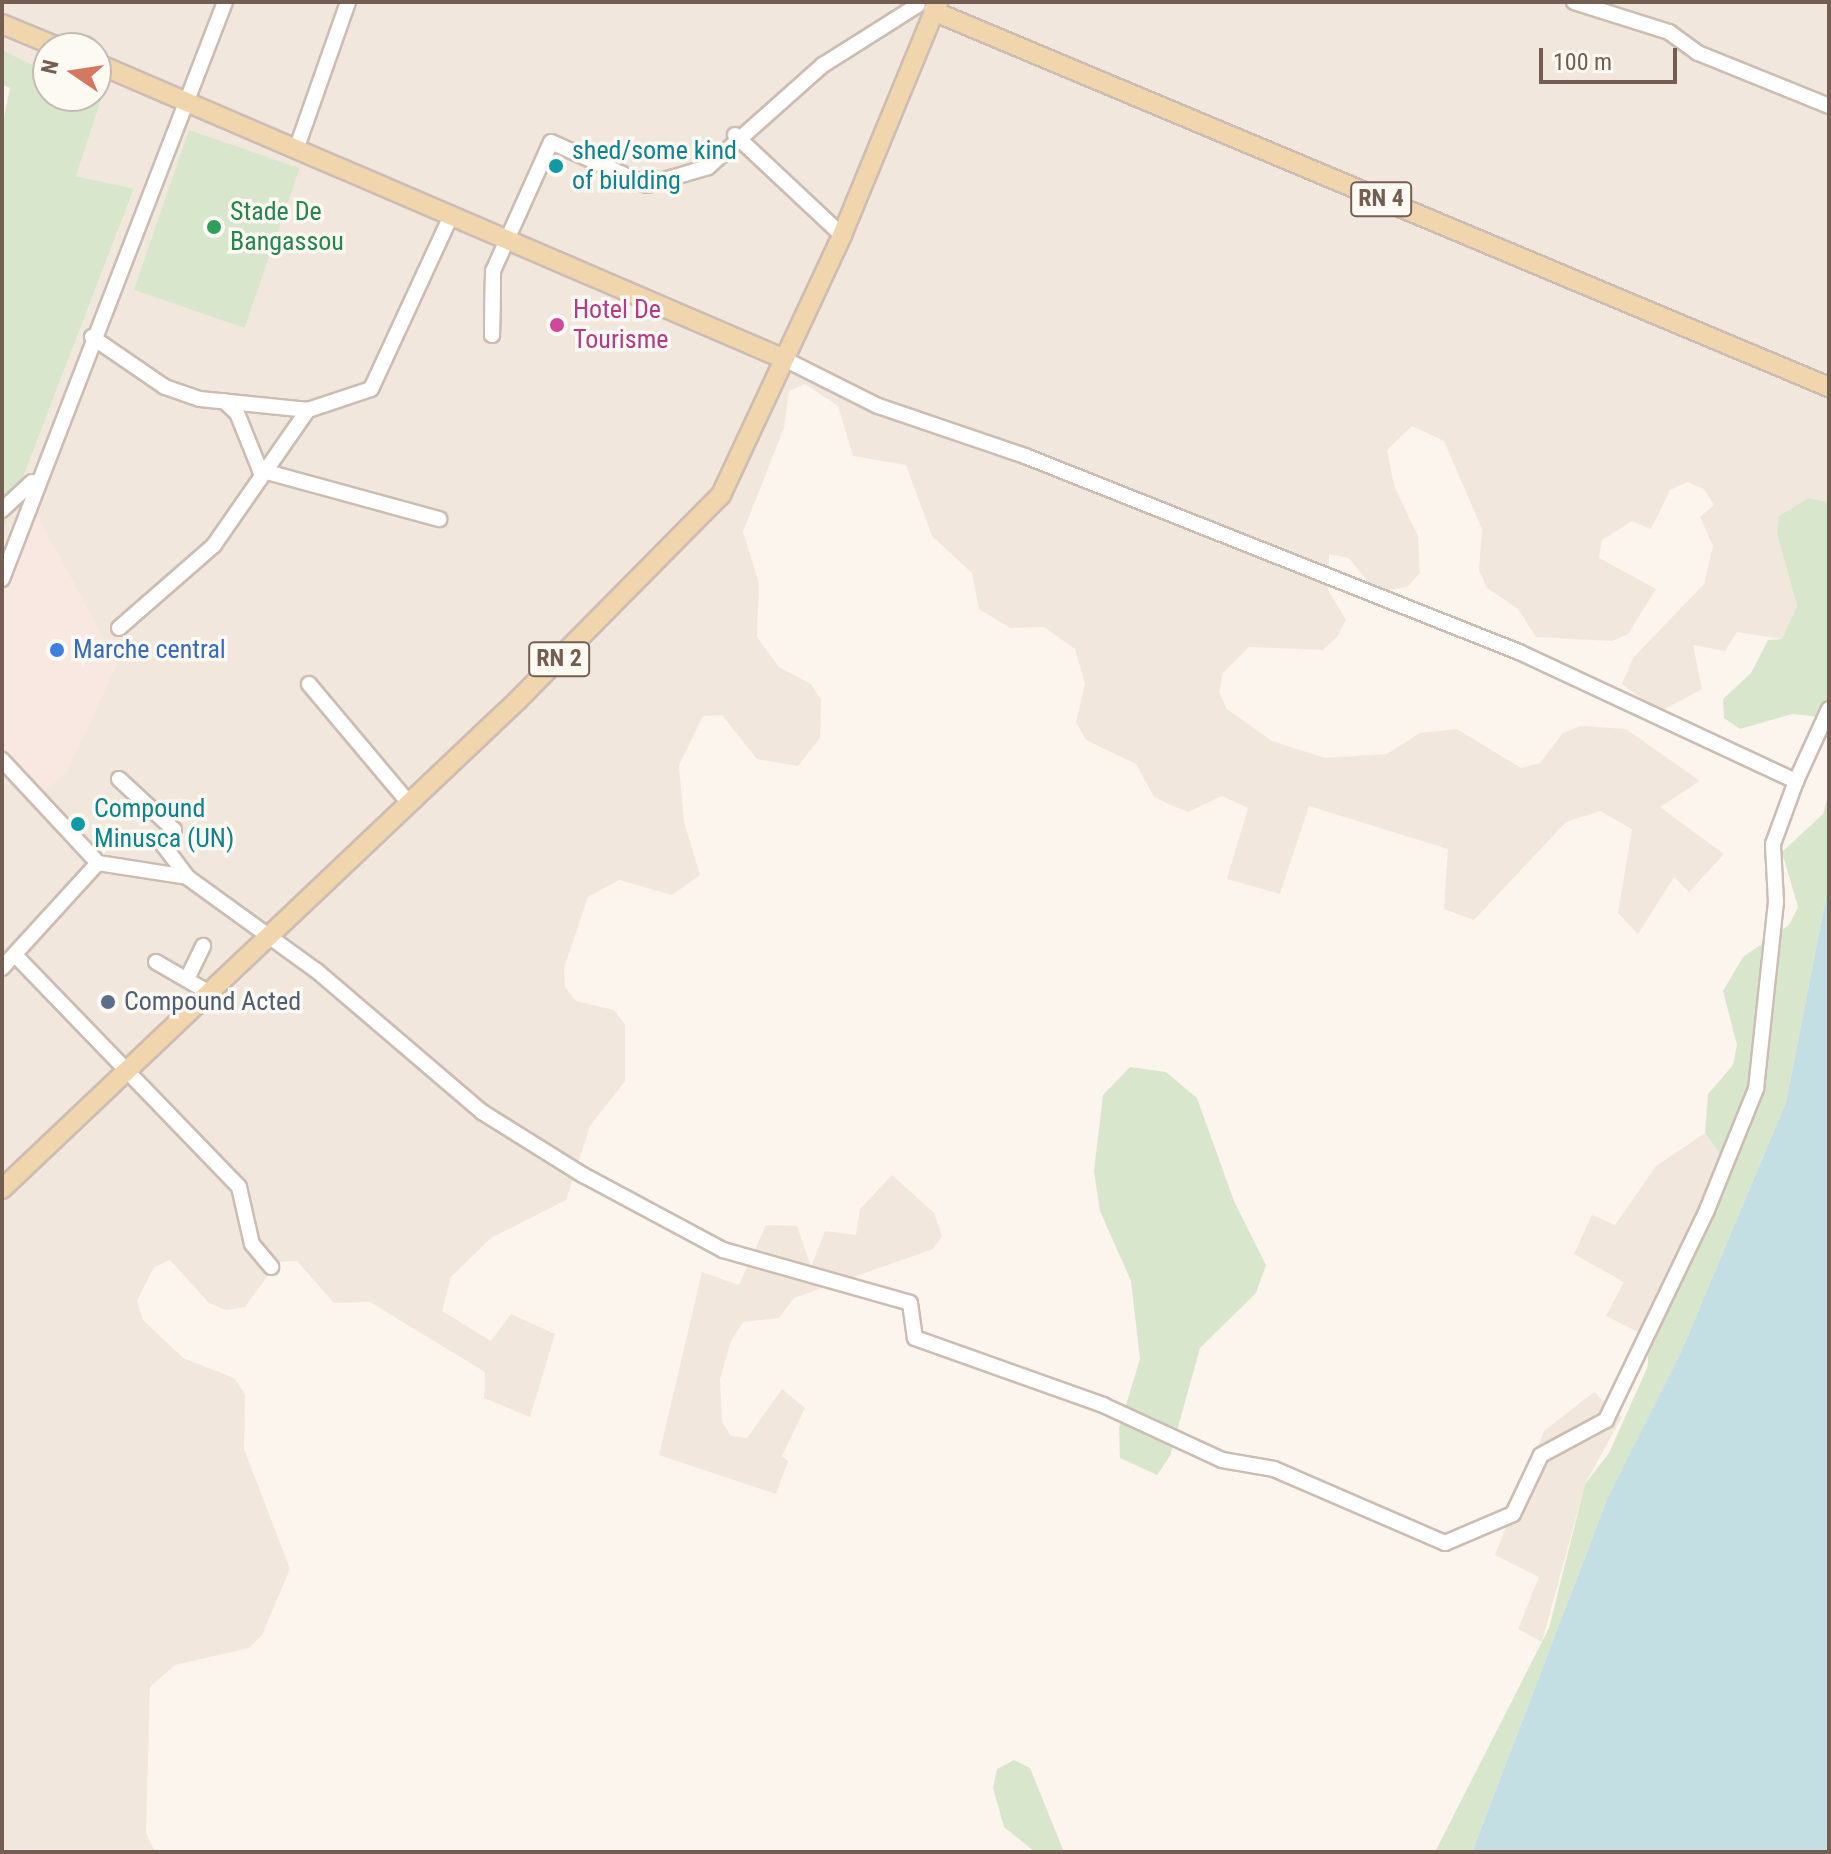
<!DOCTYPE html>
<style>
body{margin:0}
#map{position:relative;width:1831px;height:1854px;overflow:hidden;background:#fbf5ed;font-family:"Roboto Condensed",sans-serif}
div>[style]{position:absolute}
.residential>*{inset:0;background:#f2e7dc}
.commercial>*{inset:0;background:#f9e8e2}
.green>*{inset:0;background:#d8e7cc;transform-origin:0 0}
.water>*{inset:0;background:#c3dfe3}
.roads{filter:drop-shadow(2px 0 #ccbdb3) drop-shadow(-2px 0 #ccbdb3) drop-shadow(0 2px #ccbdb3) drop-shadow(0 -2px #ccbdb3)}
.minor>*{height:14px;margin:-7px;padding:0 7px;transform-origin:7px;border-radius:7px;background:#fff}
.major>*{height:18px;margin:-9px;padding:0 9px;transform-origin:9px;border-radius:9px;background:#f1d6ad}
.dots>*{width:22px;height:22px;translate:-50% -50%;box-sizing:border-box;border:4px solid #fdf9f3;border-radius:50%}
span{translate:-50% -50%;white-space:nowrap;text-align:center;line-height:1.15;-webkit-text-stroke:7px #fdf9f3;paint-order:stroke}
.shield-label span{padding:2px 6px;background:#fdf9f3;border:2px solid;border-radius:6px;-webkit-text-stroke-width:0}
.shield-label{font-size:24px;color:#745d51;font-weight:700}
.culture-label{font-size:26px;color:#0d838f}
.left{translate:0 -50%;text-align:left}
.leisure-label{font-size:26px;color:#27864d}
.hotel-label{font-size:26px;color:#b23c85}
.shop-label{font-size:26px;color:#366cbe}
.service-label{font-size:26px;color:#4e5e75}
.frame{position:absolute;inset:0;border:4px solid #745d51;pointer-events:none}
.north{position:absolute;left:32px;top:32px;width:80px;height:80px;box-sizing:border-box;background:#fdf9f3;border:2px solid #c6bbb2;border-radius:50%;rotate:283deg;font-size:22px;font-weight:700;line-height:32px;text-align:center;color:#745d51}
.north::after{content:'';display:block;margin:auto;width:28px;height:36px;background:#d57861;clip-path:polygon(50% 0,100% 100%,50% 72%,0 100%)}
.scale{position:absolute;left:1539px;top:48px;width:138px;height:36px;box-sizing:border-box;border:4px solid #745d51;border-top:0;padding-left:10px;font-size:24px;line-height:28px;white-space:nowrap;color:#745d51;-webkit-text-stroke:6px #fdf9f3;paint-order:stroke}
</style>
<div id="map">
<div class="residential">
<div style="clip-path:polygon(2px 2px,1829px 2px,1829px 502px,1809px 498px,1777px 534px,1797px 606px,1782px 639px,1737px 632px,1725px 651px,1693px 645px,1702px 689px,1659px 712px,1622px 684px,1633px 658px,1704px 584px,1713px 546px,1700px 517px,1714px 505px,1704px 489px,1687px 482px,1670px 490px,1651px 529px,1632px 521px,1602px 540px,1599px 558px,1656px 589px,1628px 634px,1612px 641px,1536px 637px,1518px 609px,1487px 588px,1479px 570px,1482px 529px,1444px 441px,1412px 426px,1387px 450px,1394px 486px,1418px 536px,1420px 573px,1407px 587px,1388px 590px,1371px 586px,1349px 558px,1329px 554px,1328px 590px,1346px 620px,1337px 637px,1323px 650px,1249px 647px,1223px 673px,1219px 692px,1227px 709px,1272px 741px,1325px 758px,1387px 754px,1420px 733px,1457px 729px,1521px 768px,1540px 763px,1563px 733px,1581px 726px,1626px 729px,1700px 781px,1660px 807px,1724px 854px,1689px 892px,1674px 877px,1638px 934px,1618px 913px,1632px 829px,1600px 811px,1566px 822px,1474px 920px,1444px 909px,1448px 849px,1309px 806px,1280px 894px,1227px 879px,1248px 808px,1222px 796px,1188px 812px,1171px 805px,1154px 797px,1136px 764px,1086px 740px,1076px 722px,1085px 684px,1075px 649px,1044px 627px,1010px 628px,979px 609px,972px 573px,932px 536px,906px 465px,853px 456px,838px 406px,805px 384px,789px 391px,784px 428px,743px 532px,759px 583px,757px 637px,779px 667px,811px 684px,821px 700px,820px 738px,798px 766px,757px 759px,722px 715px,703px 716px,679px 765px,684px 822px,700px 875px,672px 895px,619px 880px,588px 897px,564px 968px,565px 987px,576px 1001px,614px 1010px,625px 1025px,625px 1081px,590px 1126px,566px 1200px,491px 1238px,451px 1277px,442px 1311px,491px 1341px,511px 1314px,555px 1334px,530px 1417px,484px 1398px,485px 1372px,370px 1302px,334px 1303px,297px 1261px,278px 1262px,245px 1307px,226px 1310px,209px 1303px,170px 1260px,154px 1267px,137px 1301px,143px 1320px,183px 1358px,234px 1378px,245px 1394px,244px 1449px,290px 1569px,262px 1635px,249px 1648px,175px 1665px,150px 1687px,146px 1833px,155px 1852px,2px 1852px,2px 532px,134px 190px,76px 176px,102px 99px,96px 48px,48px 48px,48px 72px,2px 50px)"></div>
<div style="clip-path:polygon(1705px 1133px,1723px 1158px,1725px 1196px,1642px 1334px,1606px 1316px,1624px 1282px,1574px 1254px,1592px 1215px,1615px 1225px,1656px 1166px)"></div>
<div style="clip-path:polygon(892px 1175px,934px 1213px,942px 1236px,933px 1249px,794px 1298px,779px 1318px,743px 1322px,731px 1341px,720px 1379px,722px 1422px,731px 1436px,747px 1438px,782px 1389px,805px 1408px,782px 1456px,788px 1461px,776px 1494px,659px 1455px,702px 1272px,739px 1285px,766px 1225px,797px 1226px,811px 1267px,825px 1231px,856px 1235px,860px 1209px)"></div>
<div style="clip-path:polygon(1594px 1392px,1622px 1417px,1585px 1484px,1542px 1642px,1518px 1629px,1539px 1577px,1495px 1555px,1544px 1431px)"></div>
</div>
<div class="commercial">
<div style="clip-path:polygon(39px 518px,117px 664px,67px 772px,44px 792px,2px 746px,2px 587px,27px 522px)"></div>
</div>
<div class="green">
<div style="clip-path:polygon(2px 50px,48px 72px,48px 96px,102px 98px,76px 176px,134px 189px,2px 532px,2px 127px,10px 88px,2px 85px)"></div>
<div style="left:189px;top:130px;width:117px;height:169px;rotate:19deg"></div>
<div style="clip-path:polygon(1809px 498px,1829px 502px,1829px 718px,1792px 714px,1740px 729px,1724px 718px,1723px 699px,1751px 673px,1768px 640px,1782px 639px,1797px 606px,1777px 534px,1779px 516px)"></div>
<div style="clip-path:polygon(1829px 793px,1829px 881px,1786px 1102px,1681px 1352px,1608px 1497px,1472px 1852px,1435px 1852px,1549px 1628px,1585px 1484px,1609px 1453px,1648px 1366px,1648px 1347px,1690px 1244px,1724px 1196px,1723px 1158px,1705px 1133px,1708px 1094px,1733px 1065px,1737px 1045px,1723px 991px,1743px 957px,1789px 925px,1798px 907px,1782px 852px,1823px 814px)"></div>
<div style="clip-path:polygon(1130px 1067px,1166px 1072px,1197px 1098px,1234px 1201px,1266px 1265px,1256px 1293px,1200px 1348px,1170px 1456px,1157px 1475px,1120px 1458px,1119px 1428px,1140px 1359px,1131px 1281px,1100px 1211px,1094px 1171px,1103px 1095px)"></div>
<div style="clip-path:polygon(1014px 1760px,1030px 1768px,1064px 1852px,1035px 1852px,1004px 1827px,993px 1788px,997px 1769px)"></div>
</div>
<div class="water">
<div style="clip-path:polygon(1829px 881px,1829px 1852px,1472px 1852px,1608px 1497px,1681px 1352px,1786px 1102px)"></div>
</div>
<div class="roads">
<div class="minor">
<div style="left:1574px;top:2px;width:100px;rotate:17.5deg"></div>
<div style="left:1669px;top:32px;width:36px;rotate:36deg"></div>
<div style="left:1698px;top:53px;width:141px;rotate:22deg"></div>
<div style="left:735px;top:135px;width:146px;rotate:43.1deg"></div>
<div style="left:297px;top:147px;width:154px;rotate:-70.6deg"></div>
<div style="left:493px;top:274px;width:61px;rotate:90.9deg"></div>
<div style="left:492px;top:335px;width:64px;rotate:-89.1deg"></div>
<div style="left:493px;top:271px;width:141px;rotate:-65.8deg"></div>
<div style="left:551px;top:142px;width:105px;rotate:24.1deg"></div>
<div style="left:647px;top:185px;width:64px;rotate:-16.4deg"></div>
<div style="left:708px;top:167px;width:154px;rotate:-41.6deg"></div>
<div style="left:823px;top:65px;width:112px;rotate:-32.3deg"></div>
<div style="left:92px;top:337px;width:88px;rotate:34.4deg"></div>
<div style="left:165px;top:387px;width:37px;rotate:19deg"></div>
<div style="left:200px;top:399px;width:109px;rotate:5.8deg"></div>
<div style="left:782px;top:358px;width:107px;rotate:26.6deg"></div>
<div style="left:878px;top:406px;width:155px;rotate:18.8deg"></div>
<div style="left:1025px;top:456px;width:531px;rotate:21.64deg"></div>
<div style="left:1519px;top:652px;width:306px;rotate:25deg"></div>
<div style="left:1796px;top:781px;width:79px;rotate:-65.4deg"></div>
<div style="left:224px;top:401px;width:18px;rotate:43deg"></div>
<div style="left:237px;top:413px;width:61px;rotate:68deg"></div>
<div style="left:260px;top:470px;width:186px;rotate:15.3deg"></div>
<div style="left:2px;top:510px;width:41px;rotate:-43deg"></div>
<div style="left:2px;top:579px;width:619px;rotate:-68.87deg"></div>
<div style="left:119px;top:628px;width:126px;rotate:-41.1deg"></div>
<div style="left:214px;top:545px;width:165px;rotate:-55.2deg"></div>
<div style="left:308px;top:410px;width:66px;rotate:-18.4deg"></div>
<div style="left:371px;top:389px;width:191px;rotate:-65.2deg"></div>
<div style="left:309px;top:684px;width:154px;rotate:50deg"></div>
<div style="left:2px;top:760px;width:141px;rotate:47deg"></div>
<div style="left:98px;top:863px;width:90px;rotate:8.9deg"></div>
<div style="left:187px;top:877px;width:160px;rotate:35.9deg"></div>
<div style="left:317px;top:971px;width:217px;rotate:40.5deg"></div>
<div style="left:482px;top:1112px;width:119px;rotate:32deg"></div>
<div style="left:583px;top:1175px;width:159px;rotate:28.2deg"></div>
<div style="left:723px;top:1250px;width:194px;rotate:15.8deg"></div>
<div style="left:910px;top:1303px;width:35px;rotate:82deg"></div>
<div style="left:915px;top:1338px;width:200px;rotate:19.6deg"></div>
<div style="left:1103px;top:1405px;width:131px;rotate:24.8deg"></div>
<div style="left:1222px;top:1460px;width:53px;rotate:9.8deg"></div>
<div style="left:1274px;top:1469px;width:186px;rotate:23.4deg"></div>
<div style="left:1445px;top:1543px;width:74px;rotate:-23.1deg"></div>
<div style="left:1513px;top:1514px;width:65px;rotate:-64.6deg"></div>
<div style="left:1541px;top:1455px;width:74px;rotate:-28.3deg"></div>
<div style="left:1606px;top:1420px;width:233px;rotate:-64.3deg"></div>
<div style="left:1707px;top:1210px;width:131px;rotate:-68deg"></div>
<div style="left:1756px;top:1089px;width:188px;rotate:-83.9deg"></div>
<div style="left:1776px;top:902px;width:58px;rotate:-93deg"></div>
<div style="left:1773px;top:844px;width:67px;rotate:-69.9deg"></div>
<div style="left:119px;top:779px;width:75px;rotate:42.8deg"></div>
<div style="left:174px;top:830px;width:19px;rotate:122deg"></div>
<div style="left:164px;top:846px;width:39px;rotate:53deg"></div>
<div style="left:16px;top:956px;width:321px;rotate:46deg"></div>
<div style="left:239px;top:1187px;width:58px;rotate:77.2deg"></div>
<div style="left:252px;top:1244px;width:30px;rotate:50deg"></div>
<div style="left:156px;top:962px;width:60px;rotate:30deg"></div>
<div style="left:2px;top:968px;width:142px;rotate:-47.6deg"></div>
<div style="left:187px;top:979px;width:37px;rotate:-64deg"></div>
</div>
<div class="major">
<div style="left:933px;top:11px;width:972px;rotate:22.77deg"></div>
<div style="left:2px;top:24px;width:63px;rotate:22.5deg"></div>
<div style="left:96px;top:63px;width:747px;rotate:23.27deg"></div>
<div style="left:2px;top:1189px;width:711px;rotate:-43.46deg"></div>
<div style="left:518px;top:700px;width:289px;rotate:-45.3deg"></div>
<div style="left:721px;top:495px;width:287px;rotate:-65deg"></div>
<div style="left:842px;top:235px;width:252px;rotate:-67.6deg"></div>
</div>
</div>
<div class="dots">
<div style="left:556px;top:166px;background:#0f9aa8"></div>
<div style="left:214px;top:227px;background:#2e9e5b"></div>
<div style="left:557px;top:325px;background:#d1479c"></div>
<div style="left:57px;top:650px;background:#3f7fe0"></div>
<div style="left:78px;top:824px;background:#0f9aa8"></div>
<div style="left:108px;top:1002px;background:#5c6f8a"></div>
</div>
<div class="shield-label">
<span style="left:1381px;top:199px">RN 4</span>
<span style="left:559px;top:659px">RN 2</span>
</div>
<div class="culture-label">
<span class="left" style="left:572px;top:166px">shed/some kind<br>of biulding</span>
<span class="left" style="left:94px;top:824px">Compound<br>Minusca (UN)</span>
</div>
<div class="leisure-label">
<span class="left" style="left:230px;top:227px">Stade De<br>Bangassou</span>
</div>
<div class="hotel-label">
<span class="left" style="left:573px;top:325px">Hotel De<br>Tourisme</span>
</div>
<div class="shop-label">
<span class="left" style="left:73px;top:650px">Marche central</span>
</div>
<div class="service-label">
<span class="left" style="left:124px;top:1002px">Compound Acted</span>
</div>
<div class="frame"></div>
<div class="north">N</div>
<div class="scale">100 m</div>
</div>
